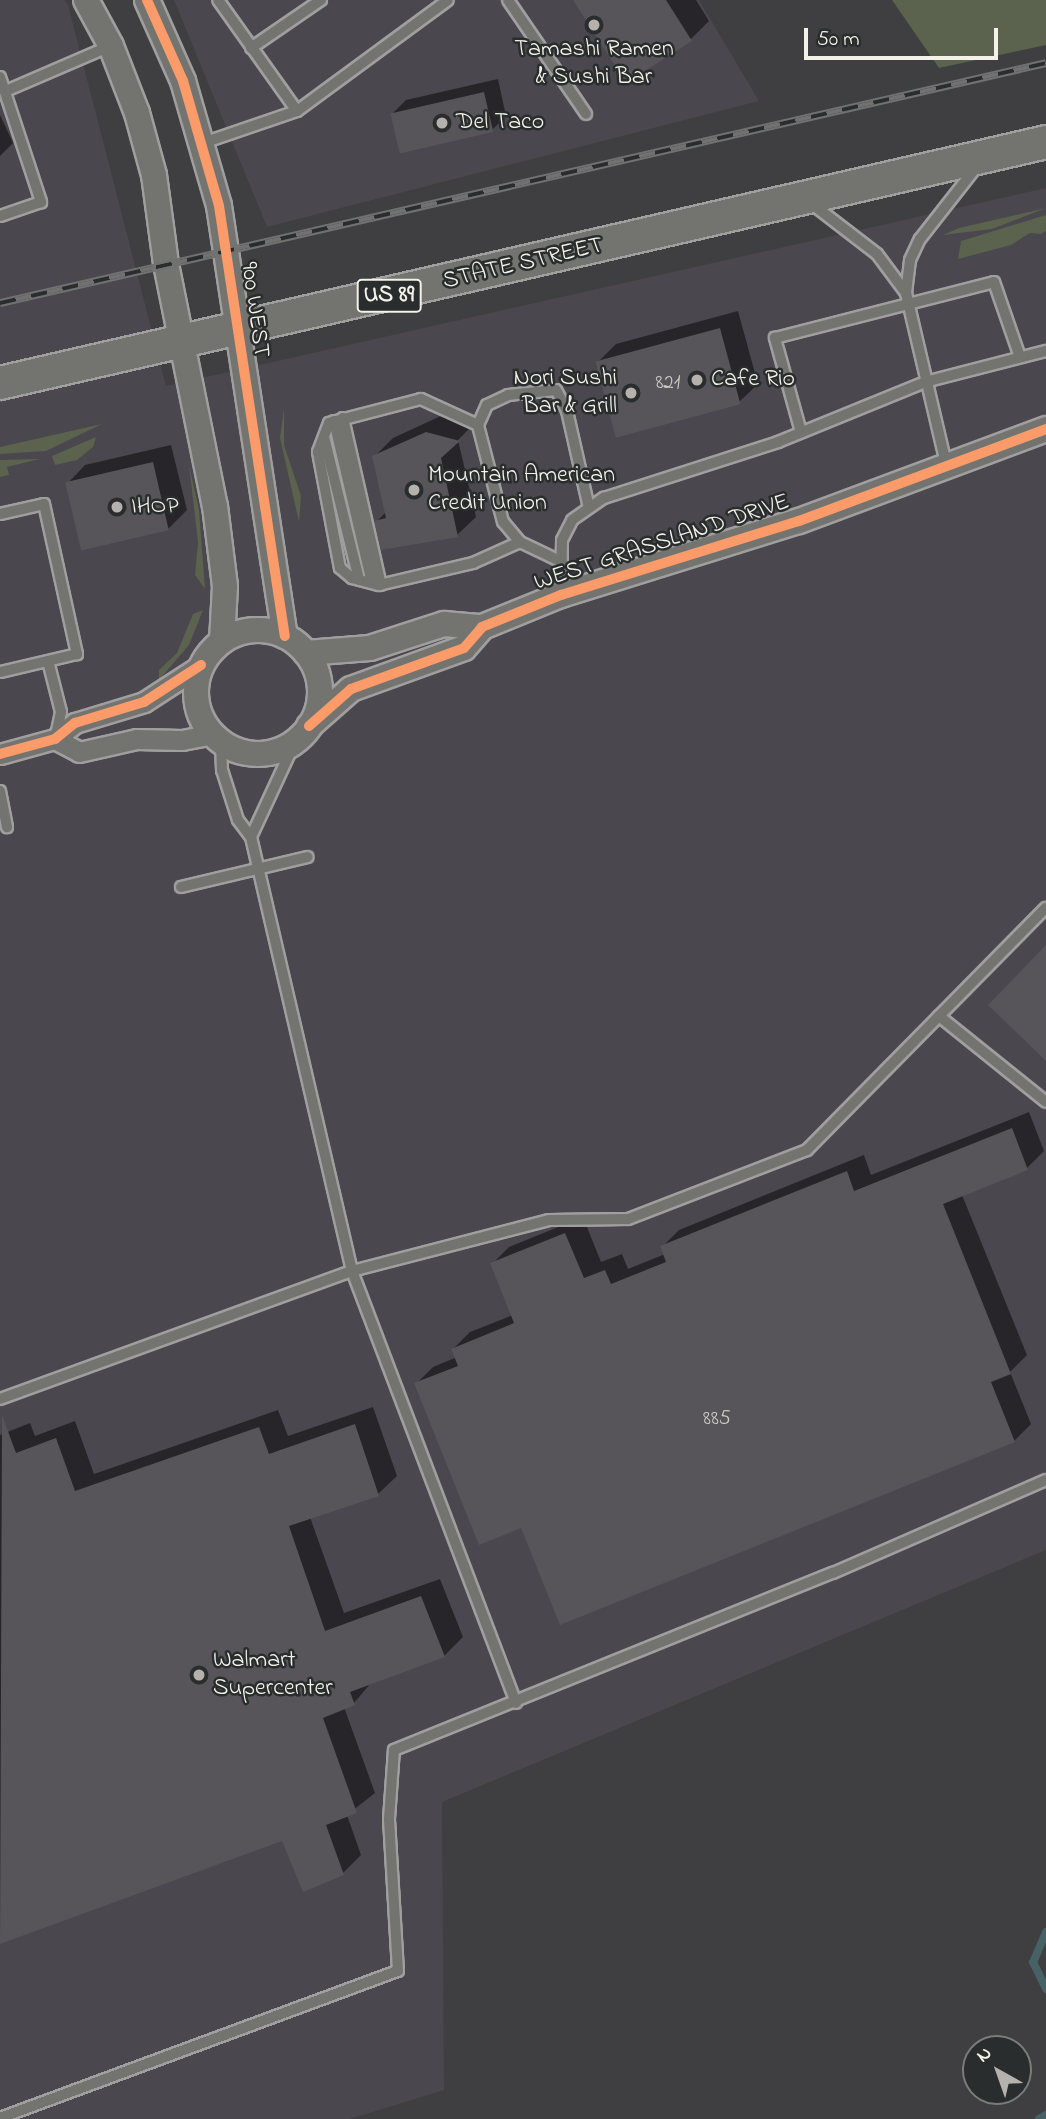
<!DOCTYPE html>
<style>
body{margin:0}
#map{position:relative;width:1046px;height:2119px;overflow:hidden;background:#3f3e41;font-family:"Indie Flower",sans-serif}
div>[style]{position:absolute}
.built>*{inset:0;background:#4a474e}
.green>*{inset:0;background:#5b624d}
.shadow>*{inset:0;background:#0007}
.stream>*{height:8px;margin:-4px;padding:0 4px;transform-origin:4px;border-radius:4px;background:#476266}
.building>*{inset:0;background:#575559;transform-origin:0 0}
.roads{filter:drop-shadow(2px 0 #a09f9f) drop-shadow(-2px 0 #a09f9f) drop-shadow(0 2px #a09f9f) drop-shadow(0 -2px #a09f9f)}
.service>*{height:10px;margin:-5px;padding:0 5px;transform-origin:5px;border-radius:5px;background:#737370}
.minor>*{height:19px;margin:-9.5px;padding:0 9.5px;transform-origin:9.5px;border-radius:9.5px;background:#737370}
.tertiary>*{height:24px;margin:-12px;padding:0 12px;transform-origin:12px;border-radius:12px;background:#737370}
.tertiary>.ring{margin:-12px;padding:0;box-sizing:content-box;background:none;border:24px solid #737370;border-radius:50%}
.primary>*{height:32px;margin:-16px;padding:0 16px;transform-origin:16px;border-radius:16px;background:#737370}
.rail>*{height:8px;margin-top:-4px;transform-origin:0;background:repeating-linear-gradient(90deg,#2a2d2e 0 16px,#717171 0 32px);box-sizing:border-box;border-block:2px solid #717171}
.cycleway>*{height:10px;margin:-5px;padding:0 5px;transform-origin:5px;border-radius:5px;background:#fa9b69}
.dots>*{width:19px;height:19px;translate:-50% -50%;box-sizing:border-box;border:4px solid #2a2d2e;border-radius:50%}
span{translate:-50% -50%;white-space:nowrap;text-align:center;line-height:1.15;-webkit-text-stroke:5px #2a2d2e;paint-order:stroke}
.number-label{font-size:21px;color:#cdcac4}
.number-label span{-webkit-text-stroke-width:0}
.shield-label span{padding:2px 5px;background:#2a2d2e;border:2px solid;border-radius:5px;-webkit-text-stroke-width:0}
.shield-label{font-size:23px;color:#f4f1e8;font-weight:700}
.poi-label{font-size:24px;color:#f4f1e8}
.left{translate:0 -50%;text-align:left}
.right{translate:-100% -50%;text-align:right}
.street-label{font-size:24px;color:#f4f1e8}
.north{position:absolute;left:962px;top:2035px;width:70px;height:70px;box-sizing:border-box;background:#2a2d2e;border:2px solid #7b7b78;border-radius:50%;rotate:320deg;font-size:19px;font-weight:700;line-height:28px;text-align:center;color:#f4f1e8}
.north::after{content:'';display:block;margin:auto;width:24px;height:32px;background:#b5b2ae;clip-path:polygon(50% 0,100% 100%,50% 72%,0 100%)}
.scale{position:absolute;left:804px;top:28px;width:194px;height:32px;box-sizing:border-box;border:4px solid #f4f1e8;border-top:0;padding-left:9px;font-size:21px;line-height:24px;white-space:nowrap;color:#f4f1e8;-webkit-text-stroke:5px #2a2d2e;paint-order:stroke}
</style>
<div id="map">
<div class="built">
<div style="clip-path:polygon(0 0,64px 0,68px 5px,166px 386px,1046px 188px,1046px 1550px,442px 1802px,444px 2090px,350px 2119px,0 2119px)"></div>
<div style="clip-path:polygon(174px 0,699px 0,759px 101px,267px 227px)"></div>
</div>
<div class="green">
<div style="clip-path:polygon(892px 0,1046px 0,1046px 45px,939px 68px)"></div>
<div style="clip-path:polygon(1046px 208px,992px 229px,943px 235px,959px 228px)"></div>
<div style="clip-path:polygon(1046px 215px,1046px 231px,1041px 234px,1030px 233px,1011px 245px,958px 259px,961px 241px)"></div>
<div style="clip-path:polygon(284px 409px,284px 445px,301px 496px,299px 522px,280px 438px)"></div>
<div style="clip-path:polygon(102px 424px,46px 451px,0 454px,0 447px)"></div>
<div style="clip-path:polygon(96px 437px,93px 447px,77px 460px,55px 465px,52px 456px)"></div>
<div style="clip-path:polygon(40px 459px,7px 467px,9px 475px,0 477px,0 460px)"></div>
<div style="clip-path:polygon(189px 465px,199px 510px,205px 589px,195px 575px,198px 542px)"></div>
<div style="clip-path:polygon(203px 610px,189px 645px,159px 680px,159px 670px,177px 653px,193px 614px)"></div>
</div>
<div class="shadow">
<div style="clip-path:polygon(575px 0,696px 0,709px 21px,691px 39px)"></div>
<div style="clip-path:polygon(498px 79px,506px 116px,492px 130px,392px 114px,406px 100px)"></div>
<div style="clip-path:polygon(0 115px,13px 143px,0 156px)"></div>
<div style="clip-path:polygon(738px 311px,758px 384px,739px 402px,598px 362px,616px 344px)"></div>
<div style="clip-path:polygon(445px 414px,476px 422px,458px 440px,476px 517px,457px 535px,376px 522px,387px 511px,374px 457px,393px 438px)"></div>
<div style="clip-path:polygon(171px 445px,187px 510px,168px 529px,67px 484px,85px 465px)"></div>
<div style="clip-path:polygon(1029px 1112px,1044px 1151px,1027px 1168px,962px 1195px,1027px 1355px,1010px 1372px,1031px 1424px,1014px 1441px,522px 1525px,416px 1384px,433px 1367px,457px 1357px,453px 1349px,470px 1332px,513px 1315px,492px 1264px,509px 1247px,583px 1217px,601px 1262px,622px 1254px,628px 1269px,665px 1254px,662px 1247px,679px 1230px,864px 1155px,871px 1175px)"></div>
<div style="clip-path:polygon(373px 1407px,397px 1476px,378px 1494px,310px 1517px,344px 1613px,440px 1579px,463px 1637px,444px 1656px,371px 1683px,354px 1703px,344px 1707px,375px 1793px,347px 1815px,361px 1855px,343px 1873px,283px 1839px,0 1942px,0 1435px,30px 1423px,35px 1436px,75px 1421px,94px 1474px,278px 1410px,288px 1436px)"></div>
</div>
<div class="stream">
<div style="left:1046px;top:1932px;width:33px;rotate:113deg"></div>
<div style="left:1033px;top:1962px;width:30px;rotate:64deg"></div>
<div style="left:1039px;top:2119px;width:8px;rotate:-30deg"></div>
</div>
<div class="building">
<div style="clip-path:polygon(573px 0,666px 0,692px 41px,626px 83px)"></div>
<div style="left:484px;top:92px;width:41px;height:96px;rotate:77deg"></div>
<div style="left:720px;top:328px;width:79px;height:129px;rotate:75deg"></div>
<div style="clip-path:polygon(426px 432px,460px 441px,441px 458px,458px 537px,381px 550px,374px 521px,386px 518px,372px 456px)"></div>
<div style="left:153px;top:462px;width:70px;height:90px;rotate:77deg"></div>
<div style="clip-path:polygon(1046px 945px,1046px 1061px,988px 1005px)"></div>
<div style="clip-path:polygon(1012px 1128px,1028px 1170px,943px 1204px,1011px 1374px,991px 1382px,1015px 1442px,560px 1625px,521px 1528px,479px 1545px,414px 1383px,458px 1366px,451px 1349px,514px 1323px,490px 1263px,565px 1233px,584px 1278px,605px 1270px,611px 1284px,666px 1262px,660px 1246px,847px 1171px,854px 1191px)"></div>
<div style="clip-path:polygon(2px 1415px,16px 1453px,56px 1438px,75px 1491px,259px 1427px,269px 1454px,355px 1424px,379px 1496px,289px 1526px,325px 1631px,421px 1596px,445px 1657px,350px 1692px,355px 1705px,323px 1718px,357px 1813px,326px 1825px,344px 1875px,303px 1892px,282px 1841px,0 1944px)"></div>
</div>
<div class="roads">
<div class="service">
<div style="left:508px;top:0;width:138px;rotate:55.6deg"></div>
<div style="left:251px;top:48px;width:85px;rotate:-34.4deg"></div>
<div style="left:0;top:77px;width:132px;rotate:71.8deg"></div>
<div style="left:41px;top:202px;width:43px;rotate:161.1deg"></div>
<div style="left:8px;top:90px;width:111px;rotate:-23.3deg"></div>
<div style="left:297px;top:111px;width:187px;rotate:-36.3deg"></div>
<div style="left:203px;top:143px;width:99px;rotate:-18.8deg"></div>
<div style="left:297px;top:111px;width:136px;rotate:-125.4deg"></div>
<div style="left:812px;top:204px;width:82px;rotate:37.6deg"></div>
<div style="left:877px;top:254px;width:49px;rotate:53.4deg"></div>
<div style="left:906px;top:293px;width:176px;rotate:76.8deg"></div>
<div style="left:906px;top:293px;width:33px;rotate:-83deg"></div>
<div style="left:910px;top:260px;width:23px;rotate:-65deg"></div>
<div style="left:920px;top:239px;width:94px;rotate:-51.9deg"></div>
<div style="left:343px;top:418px;width:171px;rotate:77.2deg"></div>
<div style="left:334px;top:421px;width:166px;rotate:76.8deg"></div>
<div style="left:478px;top:425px;width:63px;rotate:-155.5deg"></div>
<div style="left:421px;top:399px;width:95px;rotate:165.4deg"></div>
<div style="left:329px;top:423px;width:31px;rotate:111deg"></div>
<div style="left:318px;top:452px;width:118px;rotate:79.3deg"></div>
<div style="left:340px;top:568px;width:16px;rotate:40deg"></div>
<div style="left:352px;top:578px;width:28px;rotate:15deg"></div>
<div style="left:379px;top:585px;width:97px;rotate:-13.2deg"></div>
<div style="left:473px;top:563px;width:51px;rotate:-24.1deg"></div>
<div style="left:801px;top:432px;width:98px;rotate:-105.5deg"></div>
<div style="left:775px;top:338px;width:226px;rotate:-14.3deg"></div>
<div style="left:994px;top:282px;width:79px;rotate:70.9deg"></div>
<div style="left:324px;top:437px;width:147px;rotate:76.2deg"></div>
<div style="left:0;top:514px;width:45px;rotate:-12.8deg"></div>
<div style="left:44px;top:504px;width:154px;rotate:77.6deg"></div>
<div style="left:77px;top:654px;width:79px;rotate:166.8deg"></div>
<div style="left:562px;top:562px;width:47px;rotate:-154.5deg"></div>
<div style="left:520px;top:542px;width:26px;rotate:-130deg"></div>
<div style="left:503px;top:522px;width:100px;rotate:-104.5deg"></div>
<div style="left:478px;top:425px;width:22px;rotate:-66deg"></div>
<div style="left:487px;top:405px;width:23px;rotate:-25deg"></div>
<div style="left:508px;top:395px;width:48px;rotate:-5.9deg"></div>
<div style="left:556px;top:390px;width:24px;rotate:62deg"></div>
<div style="left:567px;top:411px;width:99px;rotate:77.2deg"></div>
<div style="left:561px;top:593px;width:53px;rotate:-88.9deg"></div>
<div style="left:562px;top:540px;width:22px;rotate:-63deg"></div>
<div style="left:572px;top:520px;width:39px;rotate:-35deg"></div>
<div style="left:604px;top:498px;width:183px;rotate:-17.8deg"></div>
<div style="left:778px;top:442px;width:159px;rotate:-22.2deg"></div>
<div style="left:925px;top:382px;width:125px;rotate:-14.4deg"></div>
<div style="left:48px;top:661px;width:53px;rotate:75.7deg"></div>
<div style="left:61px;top:712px;width:24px;rotate:102deg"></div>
<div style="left:221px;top:742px;width:28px;rotate:88deg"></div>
<div style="left:222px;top:770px;width:52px;rotate:72.3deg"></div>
<div style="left:238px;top:820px;width:21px;rotate:53deg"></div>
<div style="left:251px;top:837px;width:446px;rotate:76.9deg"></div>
<div style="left:352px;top:1271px;width:462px;rotate:69.2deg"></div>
<div style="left:0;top:791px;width:37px;rotate:79deg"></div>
<div style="left:251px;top:837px;width:107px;rotate:-65.1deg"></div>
<div style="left:181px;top:887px;width:130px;rotate:-13.3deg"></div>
<div style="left:939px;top:1016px;width:137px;rotate:38.8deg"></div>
<div style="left:0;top:1399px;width:375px;rotate:-20deg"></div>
<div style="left:352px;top:1271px;width:203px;rotate:-14.5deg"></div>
<div style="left:549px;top:1220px;width:79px;rotate:-0.7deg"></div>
<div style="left:628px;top:1219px;width:192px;rotate:-21.1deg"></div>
<div style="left:807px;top:1150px;width:340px;rotate:-45.4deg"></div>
<div style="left:0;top:2118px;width:424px;rotate:-20.3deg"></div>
<div style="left:398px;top:1971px;width:152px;rotate:-93.4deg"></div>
<div style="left:389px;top:1819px;width:69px;rotate:-85.9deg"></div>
<div style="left:394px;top:1750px;width:473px;rotate:-22deg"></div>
<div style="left:833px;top:1573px;width:232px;rotate:-23.6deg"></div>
</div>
<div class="minor">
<div style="left:55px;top:739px;width:27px;rotate:28deg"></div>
<div style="left:79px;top:752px;width:58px;rotate:-12.8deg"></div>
<div style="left:136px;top:739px;width:46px;rotate:1.2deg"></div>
<div style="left:182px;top:740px;width:31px;rotate:-11deg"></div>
<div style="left:0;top:754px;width:57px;rotate:-15.3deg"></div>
<div style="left:55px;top:739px;width:26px;rotate:-39deg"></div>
<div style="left:75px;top:723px;width:72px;rotate:-16.9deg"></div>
<div style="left:144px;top:702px;width:68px;rotate:-33deg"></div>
</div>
<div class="tertiary">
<div style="left:86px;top:0;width:52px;rotate:61.5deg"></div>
<div style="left:111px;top:46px;width:72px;rotate:68.8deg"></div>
<div style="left:137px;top:113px;width:64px;rotate:74.7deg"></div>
<div style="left:154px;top:175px;width:90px;rotate:82.3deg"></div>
<div style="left:166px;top:264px;width:247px;rotate:78.6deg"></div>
<div style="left:215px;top:506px;width:81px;rotate:82.9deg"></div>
<div style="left:225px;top:586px;width:55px;rotate:93.1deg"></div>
<div style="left:147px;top:0;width:89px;rotate:66deg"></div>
<div style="left:183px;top:81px;width:130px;rotate:73.9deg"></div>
<div style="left:219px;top:206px;width:435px;rotate:81.3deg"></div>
<div class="ring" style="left:196px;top:630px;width:100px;height:100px"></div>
<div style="left:306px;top:653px;width:64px;rotate:-4.5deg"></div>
<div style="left:370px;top:648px;width:78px;rotate:-18deg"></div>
<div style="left:444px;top:624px;width:38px;rotate:5deg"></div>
<div style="left:309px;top:726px;width:56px;rotate:-41.4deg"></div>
<div style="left:351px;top:689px;width:120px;rotate:-19.9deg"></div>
<div style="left:464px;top:648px;width:28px;rotate:-49deg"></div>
<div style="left:482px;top:627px;width:85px;rotate:-22.1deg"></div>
<div style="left:561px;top:595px;width:249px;rotate:-17.3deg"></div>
<div style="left:799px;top:521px;width:264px;rotate:-20.4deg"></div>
</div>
<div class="primary">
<div style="left:0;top:383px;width:1073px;rotate:-12.97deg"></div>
</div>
</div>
<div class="rail">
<div style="left:0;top:303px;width:1073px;rotate:-12.92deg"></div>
</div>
<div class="cycleway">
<div style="left:147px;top:0;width:89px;rotate:66deg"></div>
<div style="left:183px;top:81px;width:130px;rotate:73.9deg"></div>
<div style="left:219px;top:206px;width:435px;rotate:81.3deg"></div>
<div style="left:309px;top:726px;width:56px;rotate:-41.4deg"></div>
<div style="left:351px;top:689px;width:120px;rotate:-19.9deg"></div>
<div style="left:464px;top:648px;width:28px;rotate:-49deg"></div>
<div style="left:482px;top:627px;width:85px;rotate:-22.1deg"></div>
<div style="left:561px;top:595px;width:249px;rotate:-17.3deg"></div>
<div style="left:799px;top:521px;width:264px;rotate:-20.4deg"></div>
<div style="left:0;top:754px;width:57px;rotate:-15.3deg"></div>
<div style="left:55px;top:739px;width:26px;rotate:-39deg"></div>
<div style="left:75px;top:723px;width:72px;rotate:-16.9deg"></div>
<div style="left:144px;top:702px;width:68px;rotate:-33deg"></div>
</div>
<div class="dots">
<div style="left:594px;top:25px;background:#b5b2ae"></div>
<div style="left:442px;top:123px;background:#b5b2ae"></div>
<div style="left:697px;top:380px;background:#b5b2ae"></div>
<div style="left:631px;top:393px;background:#b5b2ae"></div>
<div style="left:414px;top:490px;background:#b5b2ae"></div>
<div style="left:117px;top:507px;background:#b5b2ae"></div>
<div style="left:199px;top:1675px;background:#b5b2ae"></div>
</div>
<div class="number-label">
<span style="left:668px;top:383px">821</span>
<span style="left:717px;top:1419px">885</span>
</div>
<div class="shield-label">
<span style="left:389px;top:296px">US 89</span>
</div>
<div class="poi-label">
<span style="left:594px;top:64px">Tamashi Ramen<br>&amp; Sushi Bar</span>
<span class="left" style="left:456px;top:123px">Del Taco</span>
<span class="right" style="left:617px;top:393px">Nori Sushi<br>Bar &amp; Grill</span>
<span class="left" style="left:711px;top:380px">Cafe Rio</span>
<span class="left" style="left:428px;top:490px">Mountain American<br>Credit Union</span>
<span class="left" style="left:131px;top:507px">IHOP</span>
<span class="left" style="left:213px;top:1675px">Walmart<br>Supercenter</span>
</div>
<div class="street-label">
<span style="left:523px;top:264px;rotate:-13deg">STATE STREET</span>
<span style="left:254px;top:310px;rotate:82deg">900 WEST</span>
<span style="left:662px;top:543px;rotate:-18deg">WEST GRASSLAND DRIVE</span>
</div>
<div class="north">N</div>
<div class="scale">50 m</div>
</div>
